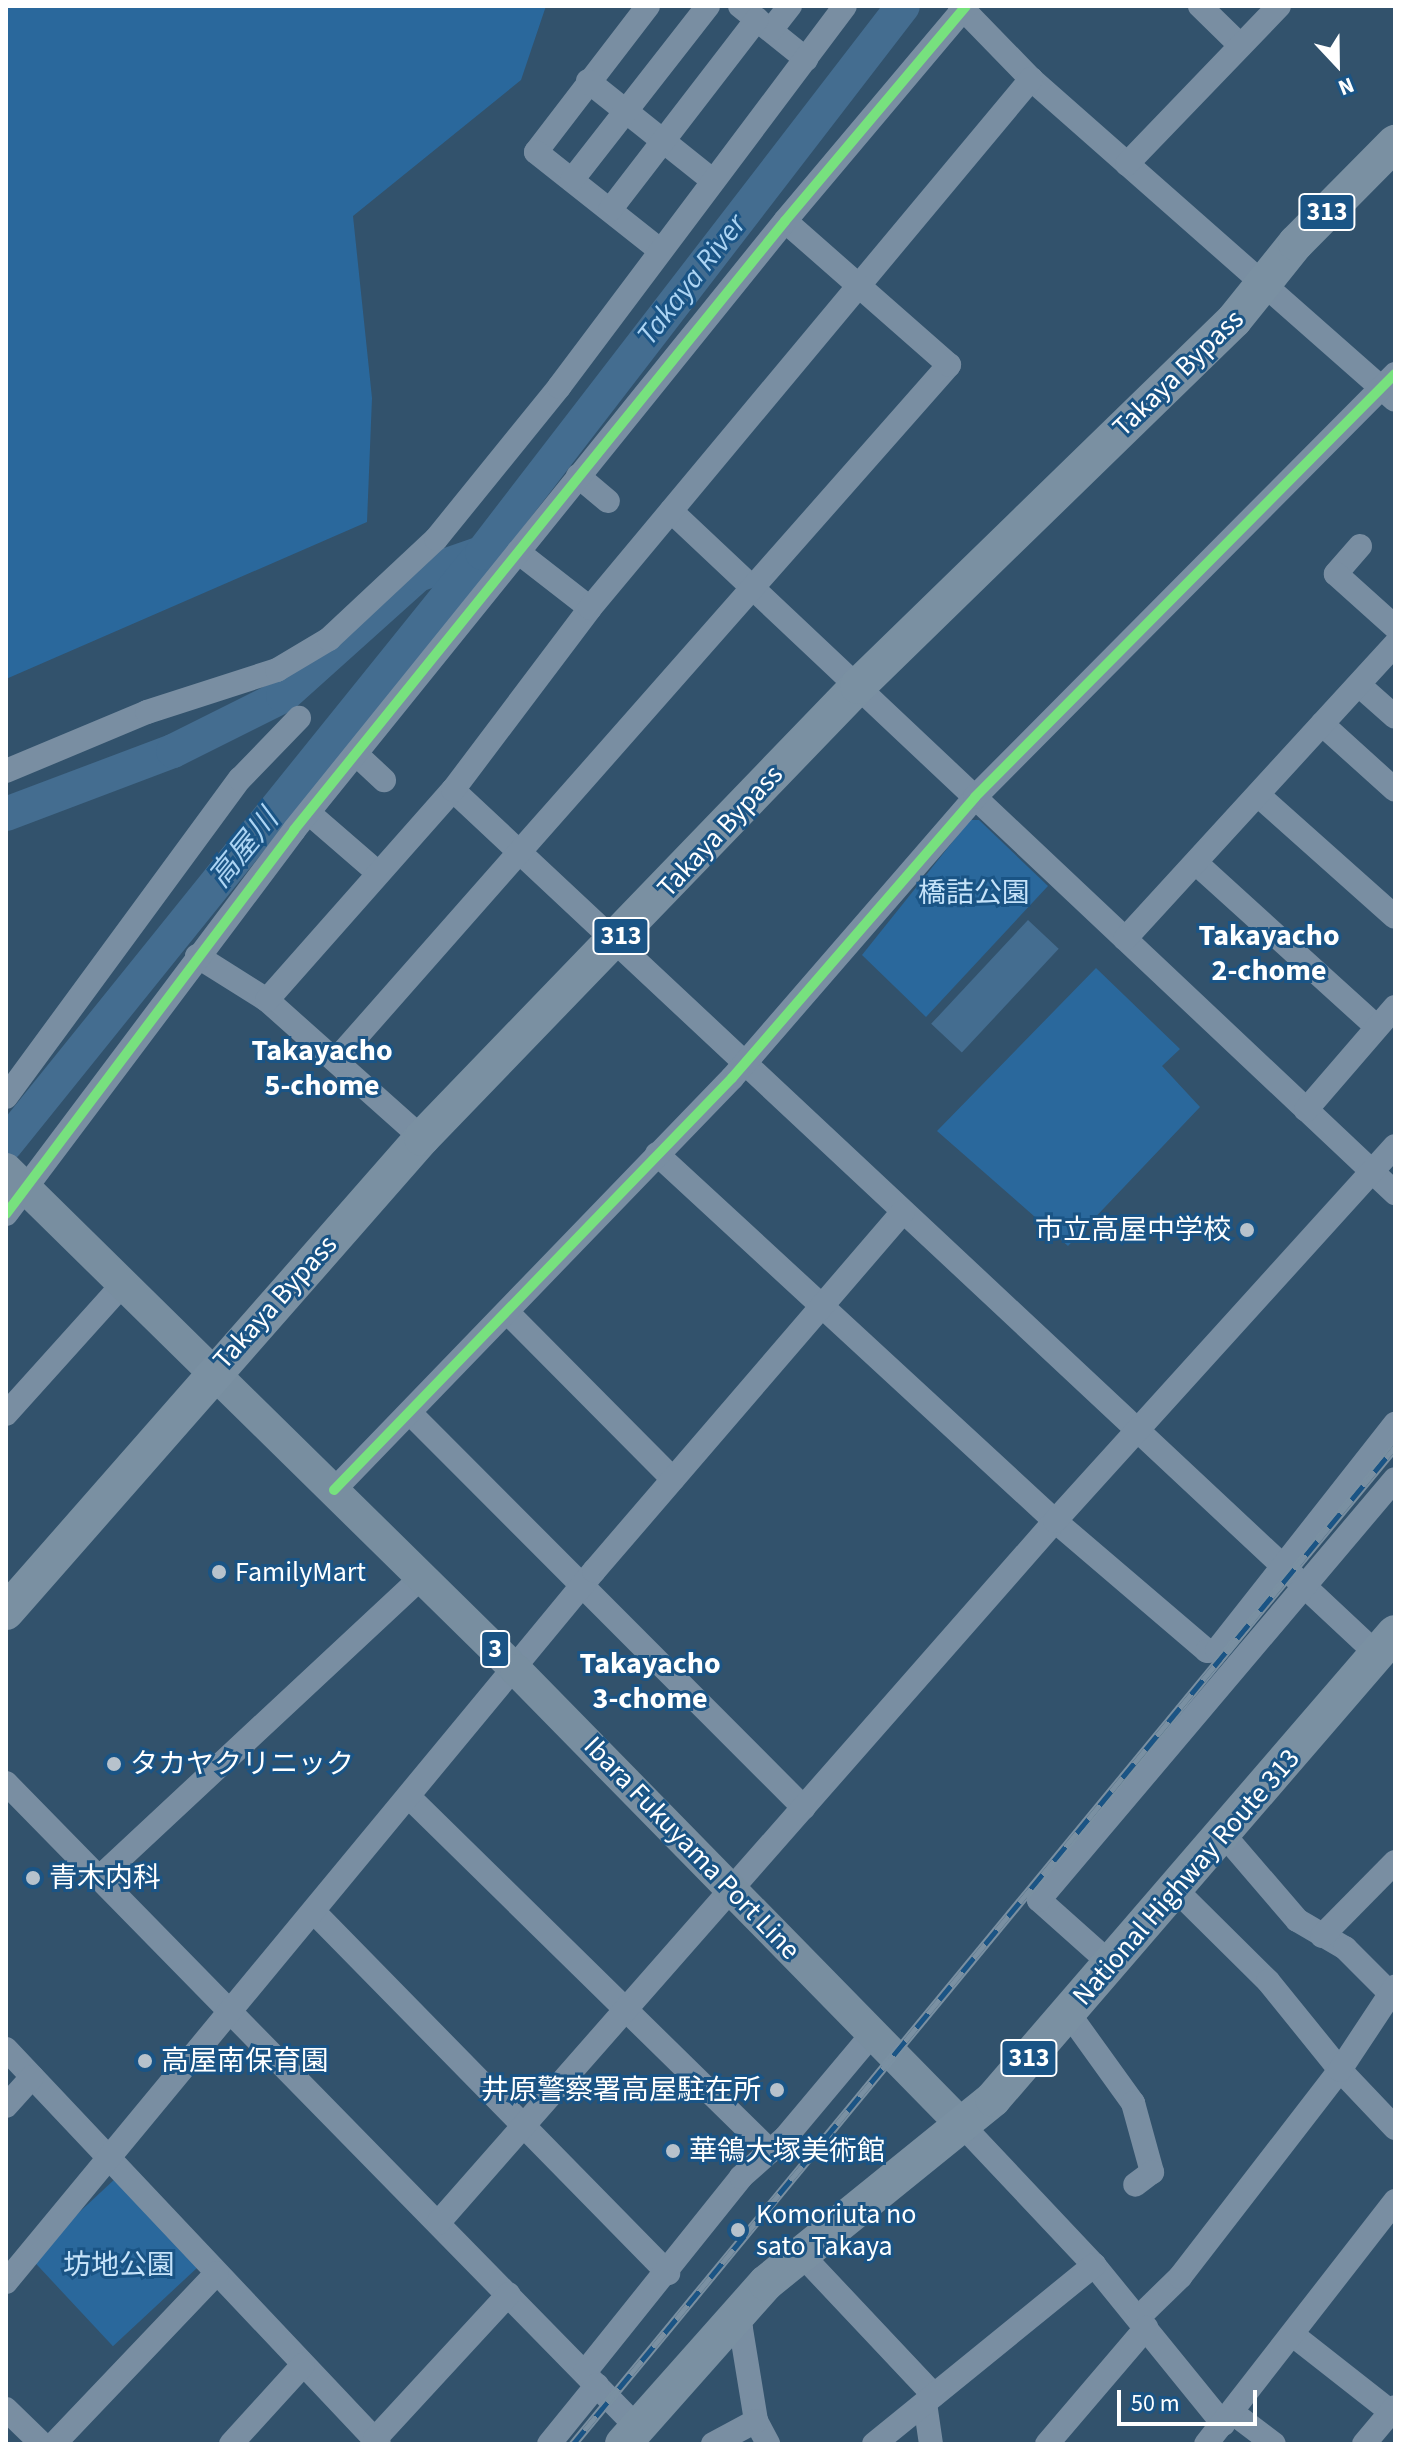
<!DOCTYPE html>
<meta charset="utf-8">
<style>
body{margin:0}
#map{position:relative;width:1401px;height:2450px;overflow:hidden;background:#32526c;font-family:"Source Sans 3","Noto Sans JP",sans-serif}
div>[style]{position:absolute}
.green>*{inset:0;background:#2a689c;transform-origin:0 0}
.water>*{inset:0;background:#446d90;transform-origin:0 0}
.river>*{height:34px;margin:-17px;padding:0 17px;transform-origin:17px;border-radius:17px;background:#446d90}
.minor>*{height:24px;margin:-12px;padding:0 12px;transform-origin:12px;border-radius:12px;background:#798ea2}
.major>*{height:32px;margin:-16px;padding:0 16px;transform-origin:16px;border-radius:16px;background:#788ea0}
.highway>*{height:36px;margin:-18px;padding:0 18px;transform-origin:18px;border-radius:18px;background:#7a90a2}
.rail>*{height:9px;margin-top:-4.5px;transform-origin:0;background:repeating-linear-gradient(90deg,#1a5485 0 18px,#7a90a2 0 36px);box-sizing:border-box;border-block:2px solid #7a90a2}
.cycleway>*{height:10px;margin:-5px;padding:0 5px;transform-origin:5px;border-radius:5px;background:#77e17e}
.dots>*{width:22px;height:22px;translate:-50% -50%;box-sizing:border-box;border:4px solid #1a5485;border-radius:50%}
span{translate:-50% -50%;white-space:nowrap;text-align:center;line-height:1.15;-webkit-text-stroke:6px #1a5485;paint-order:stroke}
.shield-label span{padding:2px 6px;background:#1a5485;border:2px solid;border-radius:6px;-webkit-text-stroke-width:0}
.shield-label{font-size:26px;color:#fff;font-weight:700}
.street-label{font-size:28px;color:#fff}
.park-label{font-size:28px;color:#c5e2f9}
.poi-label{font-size:28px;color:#fff}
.right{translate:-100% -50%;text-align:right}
.left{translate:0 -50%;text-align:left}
.water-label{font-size:30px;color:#acd4f3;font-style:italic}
.neighbourhood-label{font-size:30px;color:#fff;font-weight:700}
.frame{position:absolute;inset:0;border:8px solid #fff;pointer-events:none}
.north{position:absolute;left:1297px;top:24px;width:80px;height:80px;-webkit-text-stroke:6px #1a5485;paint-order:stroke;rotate:158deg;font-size:22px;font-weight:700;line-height:32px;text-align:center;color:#fff}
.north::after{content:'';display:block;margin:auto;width:28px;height:36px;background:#fff;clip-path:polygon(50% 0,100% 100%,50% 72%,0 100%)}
.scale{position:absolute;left:1117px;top:2390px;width:140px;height:36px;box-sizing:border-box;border:4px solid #fff;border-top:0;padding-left:10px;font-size:24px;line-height:28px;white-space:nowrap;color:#fff;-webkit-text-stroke:6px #1a5485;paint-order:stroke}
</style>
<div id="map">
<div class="green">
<div style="clip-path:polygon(6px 6px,546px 6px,521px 80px,353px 216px,372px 398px,367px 522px,6px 679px)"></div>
<div style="clip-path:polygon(970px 820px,979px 820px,1048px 886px,926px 1017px,862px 955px)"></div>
<div style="clip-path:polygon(1096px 968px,1180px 1049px,1162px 1066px,1200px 1107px,1068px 1246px,937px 1131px)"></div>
<div style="left:116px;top:2178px;width:121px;height:117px;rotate:47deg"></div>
</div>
<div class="water">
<div style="left:1028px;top:920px;width:42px;height:142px;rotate:43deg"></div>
</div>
<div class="river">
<div style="left:6px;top:814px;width:178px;rotate:-20.7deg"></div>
<div style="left:173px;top:751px;width:123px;rotate:-26.6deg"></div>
<div style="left:283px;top:696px;width:181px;rotate:-41.9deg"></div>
<div style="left:418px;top:575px;width:67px;rotate:-19.2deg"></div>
<div style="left:6px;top:1144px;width:759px;rotate:-51.15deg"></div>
<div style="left:482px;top:553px;width:690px;rotate:-52.42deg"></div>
</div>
<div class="minor">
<div style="left:648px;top:6px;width:184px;rotate:127.5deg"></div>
<div style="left:536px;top:152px;width:159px;rotate:38.4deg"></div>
<div style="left:740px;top:6px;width:85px;rotate:38.8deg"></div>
<div style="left:960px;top:6px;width:102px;rotate:45.8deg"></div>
<div style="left:1031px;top:79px;width:485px;rotate:41.4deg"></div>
<div style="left:1200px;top:6px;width:56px;rotate:44.3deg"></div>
<div style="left:771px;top:30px;width:31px;rotate:-52deg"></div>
<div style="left:588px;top:81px;width:159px;rotate:38.6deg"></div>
<div style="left:1127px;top:164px;width:219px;rotate:-46.1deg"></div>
<div style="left:572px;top:180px;width:221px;rotate:-52deg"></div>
<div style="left:610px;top:210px;width:241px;rotate:-52.4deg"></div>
<div style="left:578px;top:476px;width:39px;rotate:40deg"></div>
<div style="left:671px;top:511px;width:995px;rotate:43.29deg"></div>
<div style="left:1360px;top:546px;width:37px;rotate:131deg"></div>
<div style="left:1336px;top:574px;width:79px;rotate:41.9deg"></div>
<div style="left:518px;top:552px;width:91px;rotate:37.9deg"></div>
<div style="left:1359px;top:685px;width:48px;rotate:41.6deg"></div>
<div style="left:1322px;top:724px;width:98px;rotate:42.1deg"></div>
<div style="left:357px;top:755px;width:37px;rotate:43deg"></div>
<div style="left:6px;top:771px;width:153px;rotate:-22.7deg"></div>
<div style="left:147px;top:712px;width:137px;rotate:-17.9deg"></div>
<div style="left:277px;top:670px;width:61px;rotate:-30.8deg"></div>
<div style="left:329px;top:639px;width:146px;rotate:-43.1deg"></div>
<div style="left:436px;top:539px;width:196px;rotate:-51deg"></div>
<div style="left:559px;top:387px;width:476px;rotate:-53.1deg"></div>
<div style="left:453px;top:790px;width:1265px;rotate:43.08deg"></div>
<div style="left:1258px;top:795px;width:183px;rotate:41.7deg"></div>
<div style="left:310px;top:814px;width:89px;rotate:40.9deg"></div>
<div style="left:1196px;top:863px;width:244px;rotate:42.2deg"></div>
<div style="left:1125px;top:939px;width:400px;rotate:-47.5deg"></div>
<div style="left:197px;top:956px;width:83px;rotate:32.2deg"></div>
<div style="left:267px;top:1000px;width:208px;rotate:41.7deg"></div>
<div style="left:267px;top:1000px;width:281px;rotate:-48.5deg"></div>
<div style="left:453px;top:790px;width:228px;rotate:-53deg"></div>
<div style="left:590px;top:608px;width:689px;rotate:-50.18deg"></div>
<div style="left:336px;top:1060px;width:927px;rotate:-48.59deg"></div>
<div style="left:949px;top:365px;width:218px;rotate:-138.7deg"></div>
<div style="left:6px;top:1097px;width:395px;rotate:-53.7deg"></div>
<div style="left:240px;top:779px;width:85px;rotate:-46deg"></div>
<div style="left:1306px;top:1110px;width:136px;rotate:-49.2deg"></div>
<div style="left:657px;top:1154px;width:541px;rotate:42.68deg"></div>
<div style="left:1055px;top:1521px;width:200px;rotate:40.5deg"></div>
<div style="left:1207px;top:1651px;width:10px;rotate:-6deg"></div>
<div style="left:1217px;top:1650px;width:288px;rotate:-51.8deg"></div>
<div style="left:6px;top:1214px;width:480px;rotate:-53.1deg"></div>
<div style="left:294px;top:830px;width:782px;rotate:-51.12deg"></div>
<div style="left:785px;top:221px;width:281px;rotate:-49.9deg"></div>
<div style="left:508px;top:1313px;width:234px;rotate:45.2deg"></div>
<div style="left:6px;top:1414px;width:175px;rotate:-48deg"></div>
<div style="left:411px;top:1414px;width:556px;rotate:45.07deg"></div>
<div style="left:334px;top:1490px;width:573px;rotate:-45.99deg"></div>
<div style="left:732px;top:1078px;width:371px;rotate:-49.1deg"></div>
<div style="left:975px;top:797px;width:596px;rotate:-45.2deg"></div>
<div style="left:6px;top:1783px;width:902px;rotate:45.58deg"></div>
<div style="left:409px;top:1797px;width:506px;rotate:44.44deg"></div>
<div style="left:1224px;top:1835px;width:112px;rotate:49.3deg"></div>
<div style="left:1297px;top:1920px;width:56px;rotate:30.3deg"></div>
<div style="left:1345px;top:1948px;width:71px;rotate:45deg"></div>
<div style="left:100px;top:1877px;width:440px;rotate:-43deg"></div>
<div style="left:1177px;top:1891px;width:128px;rotate:44.7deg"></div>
<div style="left:1268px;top:1981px;width:114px;rotate:51deg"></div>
<div style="left:1340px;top:2070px;width:80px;rotate:46.5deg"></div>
<div style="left:314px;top:1912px;width:506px;rotate:45.56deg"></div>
<div style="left:1322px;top:1936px;width:104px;rotate:-45.4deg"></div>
<div style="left:1112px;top:1965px;width:98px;rotate:-138.3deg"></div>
<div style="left:1039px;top:1900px;width:551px;rotate:-49.78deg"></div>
<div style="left:1069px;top:2014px;width:110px;rotate:54.3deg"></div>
<div style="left:1133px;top:2103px;width:72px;rotate:74.6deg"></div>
<div style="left:1152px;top:2172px;width:21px;rotate:143deg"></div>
<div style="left:6px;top:2049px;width:543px;rotate:46.64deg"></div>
<div style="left:6px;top:2106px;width:39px;rotate:-48deg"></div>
<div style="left:963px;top:2126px;width:191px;rotate:46.7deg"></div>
<div style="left:1094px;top:2265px;width:205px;rotate:50.9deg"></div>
<div style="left:438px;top:2223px;width:935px;rotate:-48.69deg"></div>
<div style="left:1055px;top:1521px;width:506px;rotate:-47.8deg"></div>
<div style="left:800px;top:2253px;width:195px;rotate:46.7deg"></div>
<div style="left:6px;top:2282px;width:923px;rotate:-50.41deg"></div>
<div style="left:594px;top:1571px;width:474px;rotate:-49.3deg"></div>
<div style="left:734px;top:2316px;width:15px;rotate:62deg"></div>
<div style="left:741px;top:2329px;width:93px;rotate:80.7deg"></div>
<div style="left:756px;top:2421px;width:26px;rotate:62deg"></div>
<div style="left:1138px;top:2318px;width:59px;rotate:-44.3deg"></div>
<div style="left:1180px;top:2277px;width:262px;rotate:-52.3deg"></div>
<div style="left:1340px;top:2070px;width:100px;rotate:-56.5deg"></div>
<div style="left:1293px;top:2335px;width:130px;rotate:38.1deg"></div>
<div style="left:585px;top:2372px;width:250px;rotate:-51.3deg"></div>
<div style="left:741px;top:2177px;width:59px;rotate:-41.6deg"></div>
<div style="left:785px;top:2138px;width:137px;rotate:-50deg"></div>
<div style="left:925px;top:2403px;width:41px;rotate:81.7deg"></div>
<div style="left:6px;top:2409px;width:50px;rotate:44.2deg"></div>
<div style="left:1233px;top:2413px;width:51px;rotate:37.1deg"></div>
<div style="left:375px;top:2439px;width:197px;rotate:-47.3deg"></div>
<div style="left:54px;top:2444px;width:236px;rotate:-46.4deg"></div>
<div style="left:231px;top:2444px;width:107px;rotate:-47.7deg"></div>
<div style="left:549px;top:2444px;width:76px;rotate:-50.9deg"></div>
<div style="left:713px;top:2444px;width:49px;rotate:-28.1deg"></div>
<div style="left:874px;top:2444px;width:284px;rotate:-39.1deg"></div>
<div style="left:1047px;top:2444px;width:153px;rotate:-49.5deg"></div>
<div style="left:1206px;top:2444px;width:308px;rotate:-52.1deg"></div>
<div style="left:1364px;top:2444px;width:48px;rotate:-50deg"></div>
</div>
<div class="major">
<div style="left:6px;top:1169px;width:715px;rotate:44.49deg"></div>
<div style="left:516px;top:1670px;width:639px;rotate:45.57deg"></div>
</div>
<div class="highway">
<div style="left:6px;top:1612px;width:631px;rotate:-48.73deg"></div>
<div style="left:422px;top:1138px;width:628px;rotate:-46.03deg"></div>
<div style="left:858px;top:686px;width:525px;rotate:-44.23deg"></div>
<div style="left:1234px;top:320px;width:99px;rotate:-51.2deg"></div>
<div style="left:1296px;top:243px;width:141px;rotate:-45.3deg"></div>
<div style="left:623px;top:2444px;width:215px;rotate:-48.4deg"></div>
<div style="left:766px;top:2283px;width:292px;rotate:-39deg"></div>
<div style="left:993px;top:2099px;width:615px;rotate:-49.22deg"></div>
</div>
<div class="rail">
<div style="left:573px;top:2444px;width:1292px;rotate:-50.5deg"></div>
</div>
<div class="cycleway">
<div style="left:6px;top:1214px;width:480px;rotate:-53.1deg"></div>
<div style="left:294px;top:830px;width:782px;rotate:-51.12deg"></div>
<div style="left:785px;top:221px;width:281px;rotate:-49.9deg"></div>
<div style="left:334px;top:1490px;width:573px;rotate:-45.99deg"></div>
<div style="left:732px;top:1078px;width:371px;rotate:-49.1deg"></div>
<div style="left:975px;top:797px;width:596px;rotate:-45.2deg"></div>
</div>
<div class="dots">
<div style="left:1247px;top:1230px;background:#b7c2cc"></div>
<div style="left:219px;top:1572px;background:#b7c2cc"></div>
<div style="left:114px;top:1764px;background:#b7c2cc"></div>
<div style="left:33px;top:1878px;background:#b7c2cc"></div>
<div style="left:145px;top:2061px;background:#b7c2cc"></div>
<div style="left:777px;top:2090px;background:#b7c2cc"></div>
<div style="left:673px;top:2151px;background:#b7c2cc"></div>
<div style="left:738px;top:2230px;background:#b7c2cc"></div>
</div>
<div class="shield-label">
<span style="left:1327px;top:212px">313</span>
<span style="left:621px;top:936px">313</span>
<span style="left:495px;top:1649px">3</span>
<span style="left:1029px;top:2058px">313</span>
</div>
<div class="street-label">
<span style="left:1178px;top:373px;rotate:-44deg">Takaya Bypass</span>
<span style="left:720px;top:831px;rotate:-47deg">Takaya Bypass</span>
<span style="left:275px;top:1302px;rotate:-48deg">Takaya Bypass</span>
<span style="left:692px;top:1848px;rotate:46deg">Ibara Fukuyama Port Line</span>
<span style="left:1186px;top:1877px;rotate:-49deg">National Highway Route 313</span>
</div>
<div class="park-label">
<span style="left:974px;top:893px">橋詰公園</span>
<span style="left:119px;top:2265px">坊地公園</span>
</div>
<div class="poi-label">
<span class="right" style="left:1231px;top:1230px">市立高屋中学校</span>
<span class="left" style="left:235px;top:1572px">FamilyMart</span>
<span class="left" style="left:130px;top:1764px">タカヤクリニック</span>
<span class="left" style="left:49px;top:1878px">青木内科</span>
<span class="left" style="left:161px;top:2061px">高屋南保育園</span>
<span class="right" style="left:761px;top:2090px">井原警察署高屋駐在所</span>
<span class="left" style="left:689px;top:2151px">華鴒大塚美術館</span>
<span class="left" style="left:756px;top:2230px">Komoriuta no<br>sato Takaya</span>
</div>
<div class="water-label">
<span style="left:692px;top:280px;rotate:-52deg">Takaya River</span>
<span style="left:244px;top:849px;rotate:-51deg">高屋川</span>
</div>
<div class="neighbourhood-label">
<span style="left:1269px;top:953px">Takayacho<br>2-chome</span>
<span style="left:322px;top:1068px">Takayacho<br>5-chome</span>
<span style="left:650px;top:1681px">Takayacho<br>3-chome</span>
</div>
<div class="frame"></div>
<div class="north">N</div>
<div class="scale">50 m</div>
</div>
